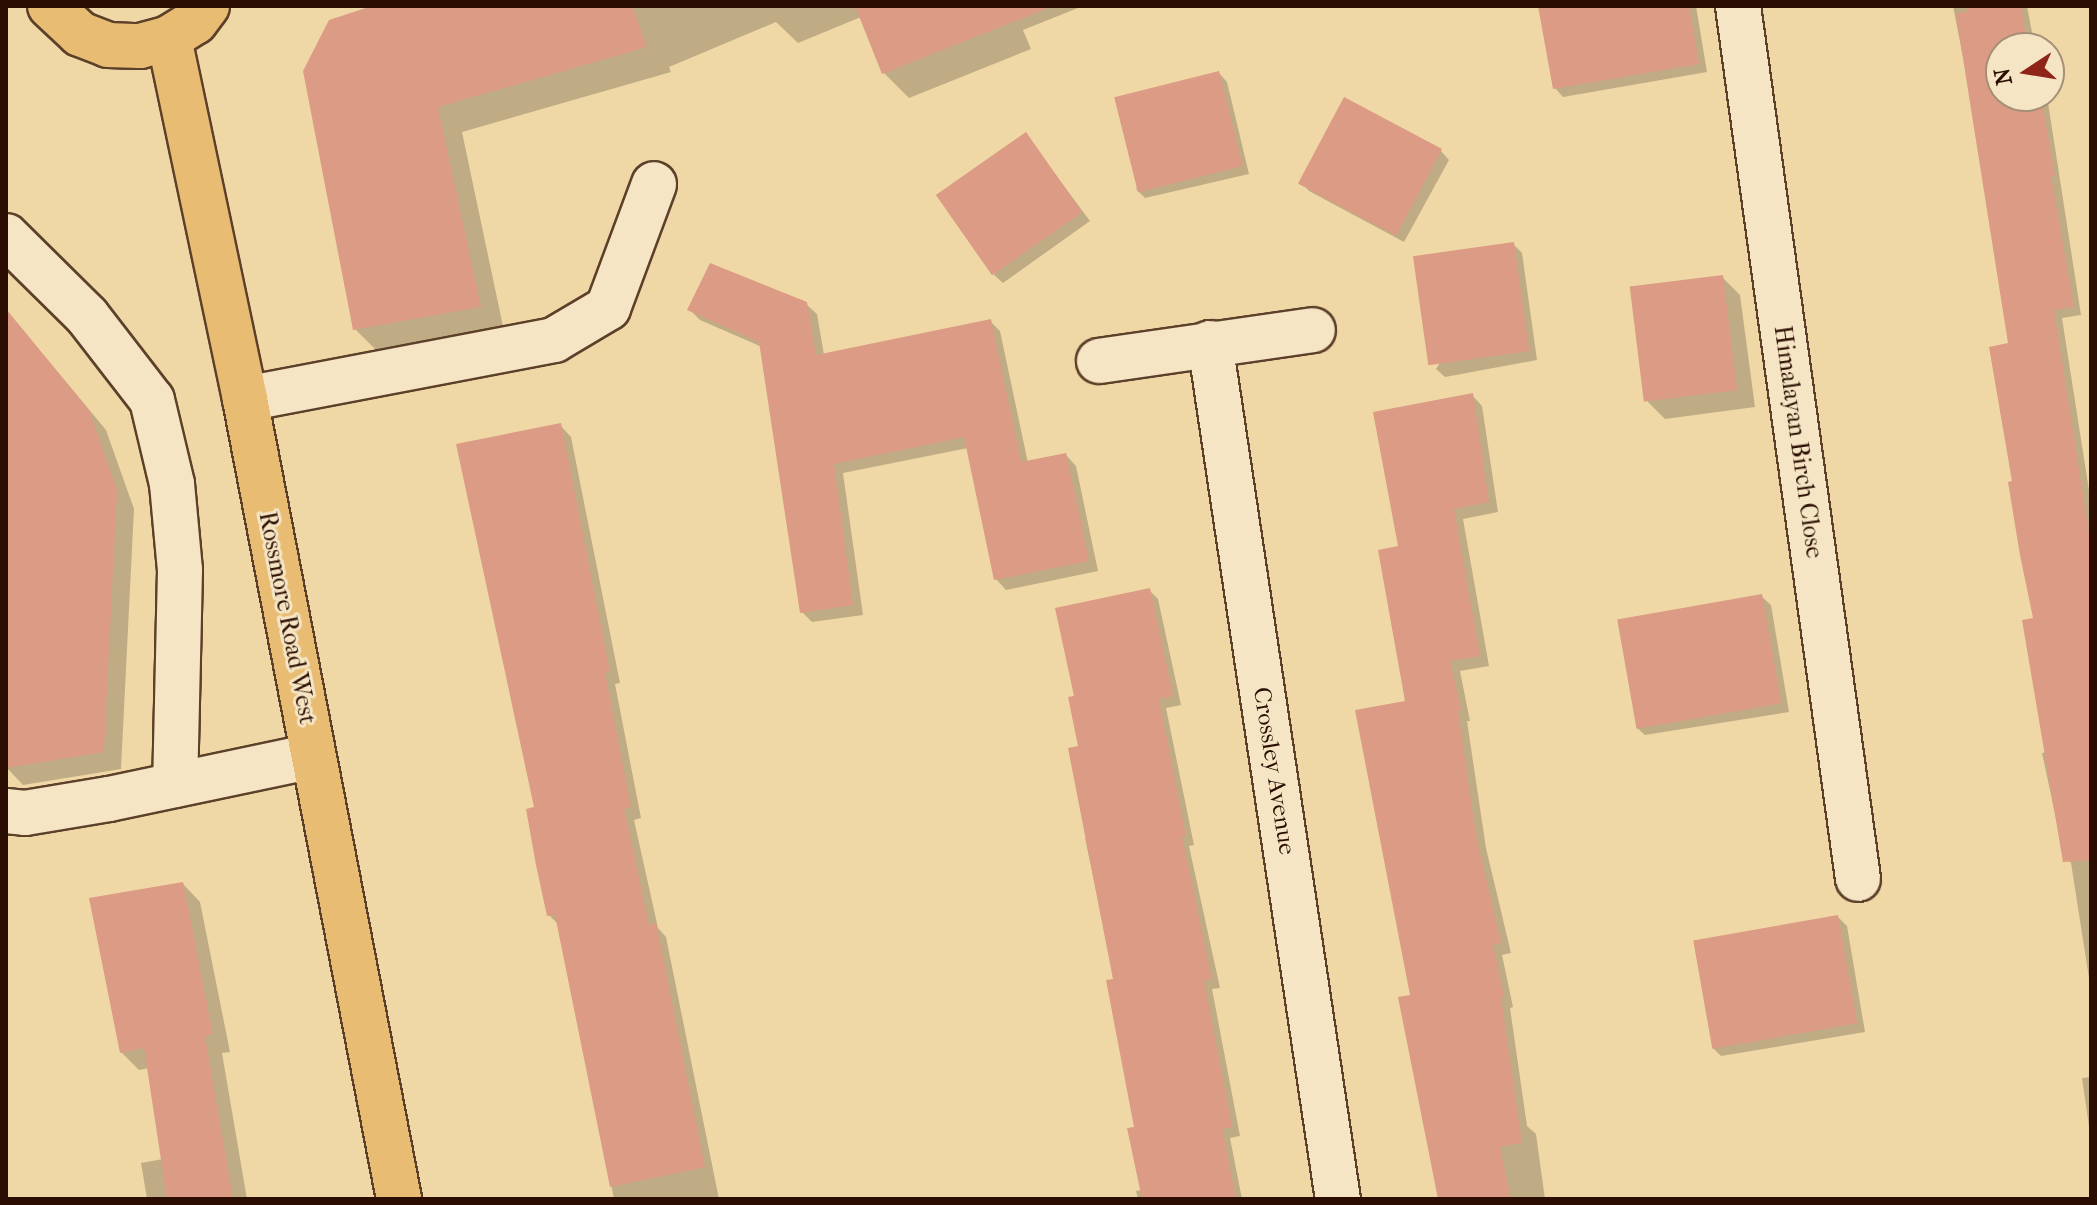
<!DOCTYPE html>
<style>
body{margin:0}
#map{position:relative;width:2097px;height:1205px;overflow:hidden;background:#f0d7a6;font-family:"IM FELL French Canon",serif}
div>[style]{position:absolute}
.shadow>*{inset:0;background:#0003}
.building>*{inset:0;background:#db9b84;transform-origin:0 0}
.roads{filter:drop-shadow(2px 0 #5c402a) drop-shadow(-2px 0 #5c402a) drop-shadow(0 2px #5c402a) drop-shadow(0 -2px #5c402a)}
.minor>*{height:44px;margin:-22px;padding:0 22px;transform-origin:22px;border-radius:22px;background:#f5e5c5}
.major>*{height:44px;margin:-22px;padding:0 22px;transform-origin:22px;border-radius:22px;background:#e8bc73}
span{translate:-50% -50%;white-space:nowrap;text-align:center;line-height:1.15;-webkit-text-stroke:6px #f5e5c5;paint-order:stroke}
.street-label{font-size:24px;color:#2b0e01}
.frame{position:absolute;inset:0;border:8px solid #2b0e01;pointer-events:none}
.north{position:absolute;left:1985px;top:32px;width:80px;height:80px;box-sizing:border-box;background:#f5e5c5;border:2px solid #a48f77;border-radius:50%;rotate:258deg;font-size:22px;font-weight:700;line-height:32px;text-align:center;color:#2b0e01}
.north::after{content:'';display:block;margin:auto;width:28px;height:36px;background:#8f2418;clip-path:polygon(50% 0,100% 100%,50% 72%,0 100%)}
</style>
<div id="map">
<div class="shadow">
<div style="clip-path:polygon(378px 6px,1083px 6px,1023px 30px,1031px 49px,909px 98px,884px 73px,861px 17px,798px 43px,776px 22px,669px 67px,671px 72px,462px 132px,504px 331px,380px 354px,355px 329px)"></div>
<div style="clip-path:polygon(1541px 6px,1696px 6px,1707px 72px,1563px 97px,1555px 88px)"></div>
<div style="clip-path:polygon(1953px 6px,2027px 6px,2035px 48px,2001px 48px,2001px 96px,2047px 96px,2081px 315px,2062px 318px,2091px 503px,2091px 991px,2071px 863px,2064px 856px,2042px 753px,2046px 752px,2035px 619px,2014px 483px,2010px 345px,1979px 139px)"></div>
<div style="clip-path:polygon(1219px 73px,1227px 82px,1249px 174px,1145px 198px,1136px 189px)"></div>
<div style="clip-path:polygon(1026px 135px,1090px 221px,1003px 283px,994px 275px)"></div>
<div style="clip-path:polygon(1441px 151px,1449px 160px,1404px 242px,1309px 191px,1301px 182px)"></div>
<div style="clip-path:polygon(1513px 244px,1522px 253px,1537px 360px,1445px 377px,1436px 369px)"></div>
<div style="clip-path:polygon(1722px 277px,1740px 295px,1755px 407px,1665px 419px,1647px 401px)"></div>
<div style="clip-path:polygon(806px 304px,817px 314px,824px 355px,990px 321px,1000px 331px,1028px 463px,1066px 455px,1076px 466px,1098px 571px,1006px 590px,996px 579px,968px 448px,843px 473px,863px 615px,812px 622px,802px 612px,762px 347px,700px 320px,690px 310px)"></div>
<div style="clip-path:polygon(6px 310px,106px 430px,134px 509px,121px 769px,23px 785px,6px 767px)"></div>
<div style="clip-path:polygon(1472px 395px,1482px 406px,1498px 512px,1463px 519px,1489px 666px,1460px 671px,1470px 721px,1467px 721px,1486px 848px,1511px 953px,1502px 955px,1513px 1007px,1510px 1008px,1527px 1126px,1536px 1134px,1545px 1199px,1439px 1199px,1412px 996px,1401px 548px)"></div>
<div style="clip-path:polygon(560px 425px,571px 437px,620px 683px,615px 684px,641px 818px,634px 820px,658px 928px,666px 937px,719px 1199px,614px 1199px,559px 925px,549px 915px,536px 809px,458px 446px)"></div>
<div style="clip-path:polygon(1150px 591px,1158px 599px,1181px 705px,1166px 708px,1194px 845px,1189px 846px,1220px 988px,1212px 989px,1240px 1136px,1230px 1138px,1242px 1199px,1138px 1199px,1136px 1191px,1142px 1190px,1137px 1128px,1115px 980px,1085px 838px,1089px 837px,1076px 697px)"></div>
<div style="clip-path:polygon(1762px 597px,1771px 605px,1789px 712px,1645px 735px,1636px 727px)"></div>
<div style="clip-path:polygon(183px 884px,200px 902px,230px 1052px,222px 1053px,247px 1199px,147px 1199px,141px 1163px,163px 1159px,149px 1068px,139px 1070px,121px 1052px)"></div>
<div style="clip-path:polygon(1838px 917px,1847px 926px,1865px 1032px,1721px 1056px,1712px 1047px)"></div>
<div style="clip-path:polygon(2091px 1077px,2091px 1140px,2082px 1078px)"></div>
</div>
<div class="building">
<div style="clip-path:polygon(372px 6px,632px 6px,647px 47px,438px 107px,481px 307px,353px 330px,303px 71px,329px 20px)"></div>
<div style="clip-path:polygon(855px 6px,1046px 6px,1046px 9px,882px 74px)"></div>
<div style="clip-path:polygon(1538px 6px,1689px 6px,1699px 64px,1553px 89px)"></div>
<div style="clip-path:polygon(1967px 6px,2021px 6px,2028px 48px,2001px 48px,2001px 96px,2041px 96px,2055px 176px,2051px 176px,2074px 307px,2054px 310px,2091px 546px,2091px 860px,2063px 862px,2022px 620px,2033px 618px,2020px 555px,2008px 482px,2012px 481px,1989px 347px,2008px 343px,1956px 14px,1968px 11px)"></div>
<div style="left:1219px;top:71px;width:98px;height:108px;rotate:76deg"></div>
<div style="left:1344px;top:97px;width:111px;height:98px;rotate:28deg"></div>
<div style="left:1026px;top:132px;width:98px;height:110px;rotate:55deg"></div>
<div style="left:1514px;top:242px;width:110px;height:102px;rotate:82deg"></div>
<div style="clip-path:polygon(710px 263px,807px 302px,816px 355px,991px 319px,1021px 462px,1066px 453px,1089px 561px,994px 580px,964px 437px,834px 464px,853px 605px,800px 613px,759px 342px,687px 310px)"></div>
<div style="left:1723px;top:275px;width:116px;height:94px;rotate:83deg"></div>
<div style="clip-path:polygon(6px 309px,89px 410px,117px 490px,104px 752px,6px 768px)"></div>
<div style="clip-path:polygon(1473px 393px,1489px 502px,1454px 509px,1480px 656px,1450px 661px,1461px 710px,1458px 711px,1476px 836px,1501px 943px,1493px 945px,1504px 997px,1501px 998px,1522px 1143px,1500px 1147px,1511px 1199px,1438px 1199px,1398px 997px,1410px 995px,1355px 710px,1405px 701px,1378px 550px,1398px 546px,1373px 412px)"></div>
<div style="clip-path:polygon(561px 423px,610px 672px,605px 673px,631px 807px,624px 809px,649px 925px,656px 923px,705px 1167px,610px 1187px,555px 915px,547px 916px,536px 865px,526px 809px,534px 807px,456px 444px)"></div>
<div style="clip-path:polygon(1150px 588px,1173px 696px,1159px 699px,1186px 836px,1182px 837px,1212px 979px,1204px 981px,1232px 1127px,1222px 1129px,1236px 1199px,1142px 1199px,1127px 1128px,1134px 1127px,1106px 980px,1113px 979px,1068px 748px,1078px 746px,1068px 697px,1074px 696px,1055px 608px)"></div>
<div style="left:1762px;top:594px;width:111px;height:147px;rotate:80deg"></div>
<div style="clip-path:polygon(183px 882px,213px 1034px,205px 1036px,233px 1199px,167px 1199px,144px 1048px,120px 1053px,89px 898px)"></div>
<div style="left:1838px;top:915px;width:110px;height:147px;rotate:80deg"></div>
</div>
<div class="roads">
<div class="minor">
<div style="left:1738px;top:6px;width:881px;rotate:82.17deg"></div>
<div style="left:6px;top:236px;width:114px;rotate:44.6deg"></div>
<div style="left:87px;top:316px;width:106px;rotate:52.3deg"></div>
<div style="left:152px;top:400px;width:86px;rotate:76.6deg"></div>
<div style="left:172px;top:484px;width:86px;rotate:84.7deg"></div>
<div style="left:180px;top:570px;width:215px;rotate:91.3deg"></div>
<div style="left:1210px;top:343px;width:866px;rotate:81.5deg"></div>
<div style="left:1099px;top:361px;width:216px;rotate:-8.2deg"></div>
<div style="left:245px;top:399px;width:315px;rotate:-10.8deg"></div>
<div style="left:554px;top:340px;width:63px;rotate:-30.7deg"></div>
<div style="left:608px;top:308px;width:132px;rotate:-69.6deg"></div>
<div style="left:6px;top:811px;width:19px;rotate:6deg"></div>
<div style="left:25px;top:813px;width:85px;rotate:-9.5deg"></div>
<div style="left:109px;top:799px;width:208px;rotate:-11.9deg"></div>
</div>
<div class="major">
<div style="left:50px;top:6px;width:41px;rotate:43deg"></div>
<div style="left:80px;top:34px;width:30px;rotate:21deg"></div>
<div style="left:108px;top:45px;width:32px;rotate:2deg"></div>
<div style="left:140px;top:46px;width:30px;rotate:-15deg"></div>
<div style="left:169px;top:38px;width:31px;rotate:-32deg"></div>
<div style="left:195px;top:22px;width:20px;rotate:-53deg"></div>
<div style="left:169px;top:38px;width:369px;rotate:78.1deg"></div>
<div style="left:245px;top:399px;width:815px;rotate:79.1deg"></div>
</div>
</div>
<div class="street-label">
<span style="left:1798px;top:442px;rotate:82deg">Himalayan Birch Close</span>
<span style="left:287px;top:618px;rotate:79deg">Rossmore Road West</span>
<span style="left:1274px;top:771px;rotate:81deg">Crossley Avenue</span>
</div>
<div class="frame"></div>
<div class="north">N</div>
</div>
